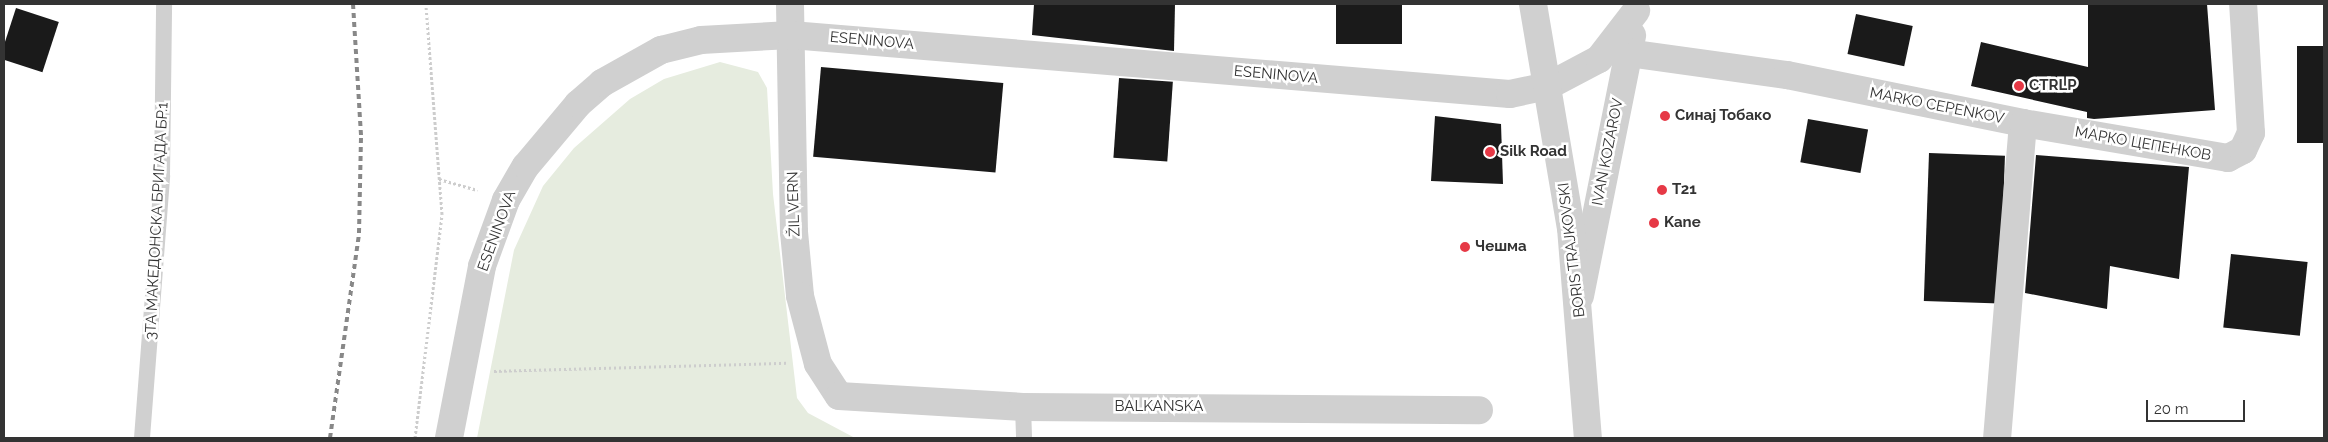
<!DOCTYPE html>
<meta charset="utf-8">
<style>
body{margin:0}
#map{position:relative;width:2328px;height:442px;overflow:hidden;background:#fff;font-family:Raleway,sans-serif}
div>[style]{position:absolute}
.green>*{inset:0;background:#e6ecdf}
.building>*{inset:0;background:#1a1a1a;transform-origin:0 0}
.path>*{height:3px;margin-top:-1.5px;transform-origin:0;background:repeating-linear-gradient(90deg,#cdcdcd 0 2.5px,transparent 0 5px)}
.service>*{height:16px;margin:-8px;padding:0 8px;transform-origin:8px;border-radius:8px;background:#d0d0d0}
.minor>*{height:28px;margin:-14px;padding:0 14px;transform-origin:14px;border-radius:14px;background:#d0d0d0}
.tertiary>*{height:28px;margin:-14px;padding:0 14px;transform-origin:14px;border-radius:14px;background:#d0d0d0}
.rail>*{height:4px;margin-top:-2px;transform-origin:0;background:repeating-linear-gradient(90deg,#888 0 5px,transparent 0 9px)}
.dots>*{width:14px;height:14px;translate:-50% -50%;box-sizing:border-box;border:2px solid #fff;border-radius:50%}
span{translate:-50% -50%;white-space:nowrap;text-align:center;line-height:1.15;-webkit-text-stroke:5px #fff;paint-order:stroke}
.street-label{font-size:15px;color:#333}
.poi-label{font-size:15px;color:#333;font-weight:700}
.left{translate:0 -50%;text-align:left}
.frame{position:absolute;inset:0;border:5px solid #333;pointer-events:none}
.scale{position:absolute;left:2146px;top:400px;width:99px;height:22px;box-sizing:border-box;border:2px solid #333;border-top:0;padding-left:6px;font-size:15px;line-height:18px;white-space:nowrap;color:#333;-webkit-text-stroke:4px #fff;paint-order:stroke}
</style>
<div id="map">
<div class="green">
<div style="clip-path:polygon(720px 62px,758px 72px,767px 88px,773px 194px,797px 398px,808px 413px,855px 438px,477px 438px,514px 250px,543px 186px,574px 148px,630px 99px,664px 79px)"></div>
</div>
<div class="building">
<div style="clip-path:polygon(1034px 4px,1175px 4px,1174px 51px,1032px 35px)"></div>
<div style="left:1336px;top:4px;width:66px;height:40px"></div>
<div style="clip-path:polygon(2207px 4px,2215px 110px,2094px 119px,2087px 118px,2087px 112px,1971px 86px,1981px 42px,2088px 67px,2088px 5px)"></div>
<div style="left:16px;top:8px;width:45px;height:53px;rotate:18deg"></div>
<div style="left:1856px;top:14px;width:58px;height:41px;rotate:12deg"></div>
<div style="left:2324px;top:46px;width:97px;height:27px;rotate:90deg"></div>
<div style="left:821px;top:67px;width:183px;height:90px;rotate:5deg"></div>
<div style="left:1119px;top:78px;width:54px;height:80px;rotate:4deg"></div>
<div style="clip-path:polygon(1435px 116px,1501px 124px,1503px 184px,1431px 181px)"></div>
<div style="left:1808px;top:119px;width:61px;height:44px;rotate:10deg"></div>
<div style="left:1929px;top:153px;width:76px;height:148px;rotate:2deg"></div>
<div style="clip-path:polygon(2036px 155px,2189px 167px,2179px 279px,2110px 266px,2107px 309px,2025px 293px)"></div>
<div style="left:2231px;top:254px;width:77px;height:74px;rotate:6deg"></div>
</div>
<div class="path">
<div style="left:439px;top:179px;width:40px;rotate:16deg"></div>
<div style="left:494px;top:371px;width:293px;rotate:-1.6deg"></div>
<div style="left:415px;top:438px;width:226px;rotate:-83.1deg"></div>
<div style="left:442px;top:214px;width:211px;rotate:-94.4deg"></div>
</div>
<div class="service">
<div style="left:1023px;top:407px;width:31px;rotate:88deg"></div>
<div style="left:142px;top:438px;width:263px;rotate:-85.6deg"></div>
<div style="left:162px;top:176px;width:172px;rotate:-89.3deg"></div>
</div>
<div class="minor">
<div style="left:790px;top:4px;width:228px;rotate:89deg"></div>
<div style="left:794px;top:232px;width:64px;rotate:84.6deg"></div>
<div style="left:800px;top:296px;width:70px;rotate:75.2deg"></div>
<div style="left:818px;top:364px;width:38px;rotate:57deg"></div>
<div style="left:839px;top:396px;width:184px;rotate:3.4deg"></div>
<div style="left:1023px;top:407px;width:456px;rotate:0.4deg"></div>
<div style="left:1628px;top:53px;width:161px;rotate:7.9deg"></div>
<div style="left:1787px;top:75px;width:241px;rotate:11.5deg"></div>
<div style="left:2023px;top:123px;width:316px;rotate:94.7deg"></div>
<div style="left:2023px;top:123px;width:208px;rotate:9.7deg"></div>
<div style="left:2228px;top:158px;width:17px;rotate:-28deg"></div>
<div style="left:2243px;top:150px;width:19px;rotate:-65deg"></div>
<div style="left:2251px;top:133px;width:129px;rotate:-93.5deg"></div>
<div style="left:1580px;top:296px;width:266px;rotate:-78.7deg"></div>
<div style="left:449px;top:438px;width:175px;rotate:-79.1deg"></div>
<div style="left:482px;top:266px;width:70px;rotate:-70deg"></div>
<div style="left:506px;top:200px;width:39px;rotate:-60deg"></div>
<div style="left:526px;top:166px;width:81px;rotate:-50deg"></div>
<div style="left:578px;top:104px;width:32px;rotate:-41deg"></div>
<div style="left:602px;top:83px;width:68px;rotate:-29.2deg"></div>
<div style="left:661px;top:50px;width:41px;rotate:-14deg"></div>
<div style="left:701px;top:40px;width:90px;rotate:-3.2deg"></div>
<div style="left:791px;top:35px;width:721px;rotate:4.69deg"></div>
<div style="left:1510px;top:94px;width:39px;rotate:-12deg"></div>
<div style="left:1548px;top:86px;width:58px;rotate:-27.9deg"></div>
<div style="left:1599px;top:59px;width:61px;rotate:-52.4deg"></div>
</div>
<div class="tertiary">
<div style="left:1533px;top:4px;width:227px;rotate:80.4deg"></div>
<div style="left:1571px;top:228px;width:211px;rotate:85.4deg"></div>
</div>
<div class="rail">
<div style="left:330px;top:438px;width:207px;rotate:-81.9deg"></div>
<div style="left:359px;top:233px;width:98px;rotate:-88.8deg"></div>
<div style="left:361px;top:135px;width:131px;rotate:-93.5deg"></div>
</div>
<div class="dots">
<div style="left:2019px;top:86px;background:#e63946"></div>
<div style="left:1665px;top:116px;background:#e63946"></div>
<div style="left:1490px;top:152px;background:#e63946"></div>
<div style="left:1662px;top:190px;background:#e63946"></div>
<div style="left:1654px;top:223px;background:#e63946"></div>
<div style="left:1465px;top:247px;background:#e63946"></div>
</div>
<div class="street-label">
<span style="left:872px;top:41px;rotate:5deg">ESENINOVA</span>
<span style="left:1276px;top:75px;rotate:5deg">ESENINOVA</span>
<span style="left:1937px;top:106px;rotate:11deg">MARKO CEPENKOV</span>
<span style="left:2143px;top:144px;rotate:10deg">МАРКО ЦЕПЕНКОВ</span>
<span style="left:1608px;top:152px;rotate:-79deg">IVAN KOZAROV</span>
<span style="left:794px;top:204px;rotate:-92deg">ŽIL VERN</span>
<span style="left:157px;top:221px;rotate:-87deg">3ТА МАКЕДОНСКА БРИГАДА БР.1</span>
<span style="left:497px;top:231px;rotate:-70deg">ESENINOVA</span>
<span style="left:1572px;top:250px;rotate:-97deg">BORIS TRAJKOVSKI</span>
<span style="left:1159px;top:407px">BALKANSKA</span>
</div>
<div class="poi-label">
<span class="left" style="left:2029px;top:86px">CTRLP</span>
<span class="left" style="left:1675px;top:116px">Синај Тобако</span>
<span class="left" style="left:1500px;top:152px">Silk Road</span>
<span class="left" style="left:1672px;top:190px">T21</span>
<span class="left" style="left:1664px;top:223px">Kane</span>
<span class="left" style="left:1475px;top:247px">Чешма</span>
</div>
<div class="frame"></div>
<div class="scale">20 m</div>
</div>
